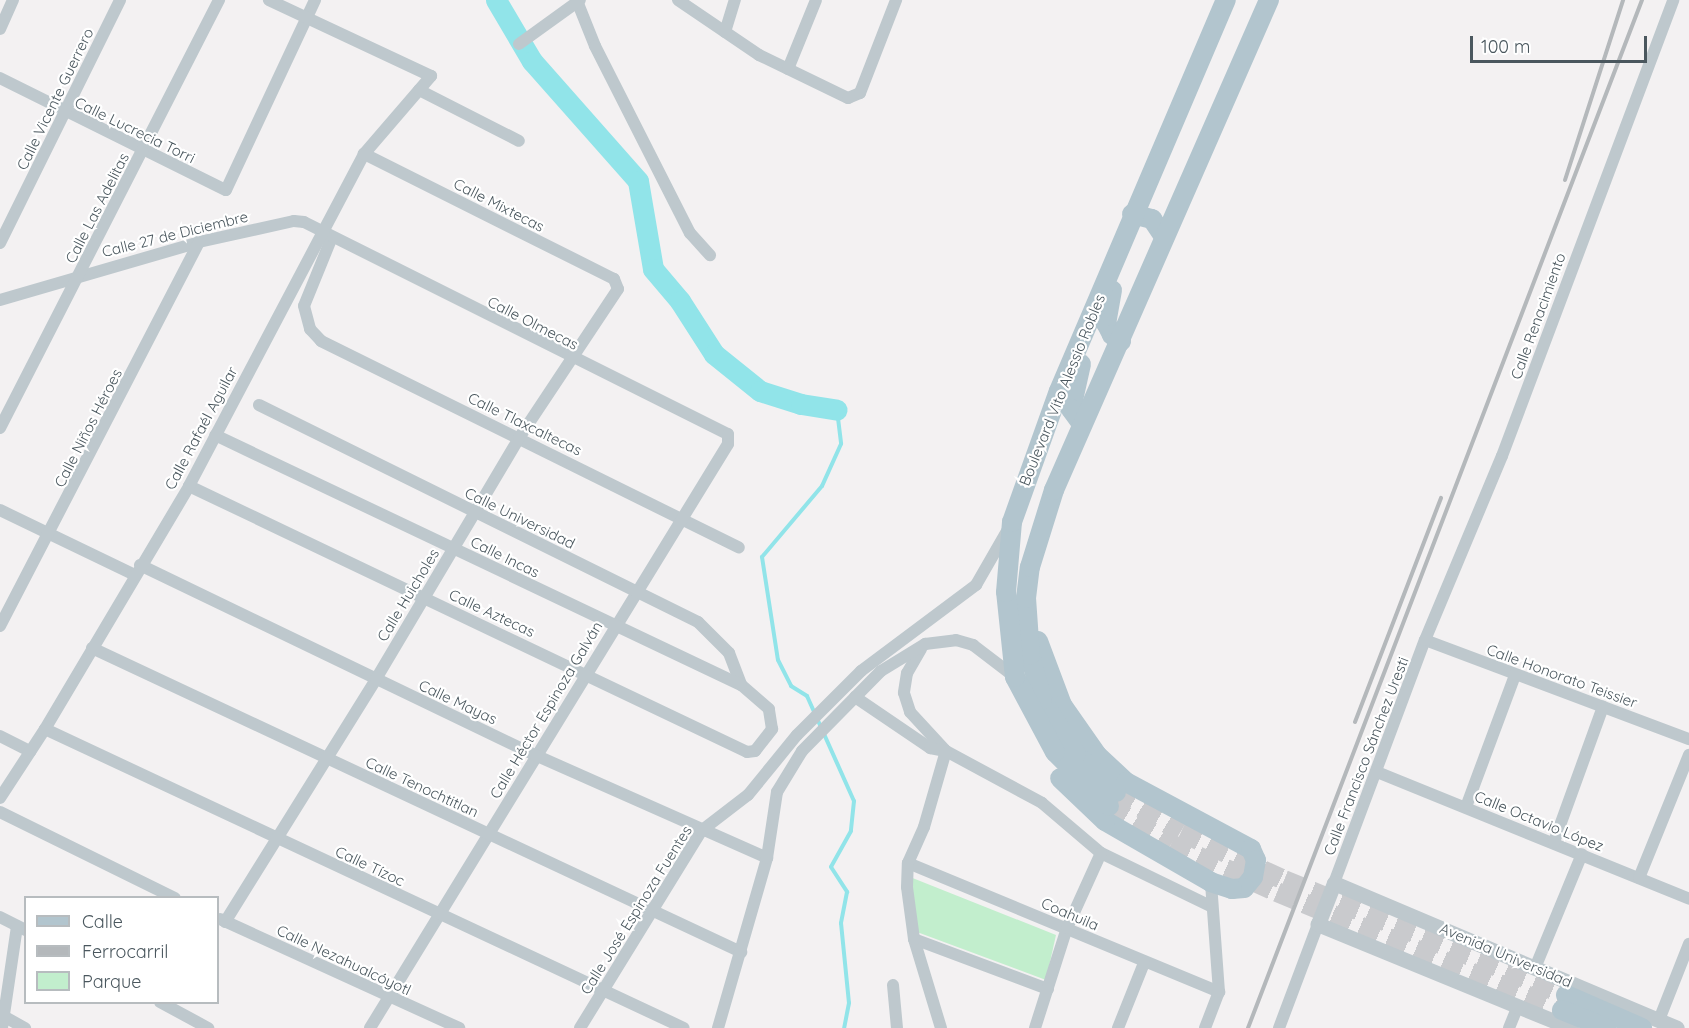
<!DOCTYPE html>
<meta charset="utf-8">
<style>
body{margin:0}
#map{position:relative;width:1689px;height:1028px;overflow:hidden;background:#f3f1f2;font-family:Quicksand,sans-serif}
div>[style]{position:absolute}
.green>*{inset:0;background:#c2eecd}
.stream>*{height:4px;margin:-2px;padding:0 2px;transform-origin:2px;border-radius:2px;background:#91e4e9}
.river>*{height:21px;margin:-10.5px;padding:0 10.5px;transform-origin:10.5px;border-radius:10.5px;background:#91e4e9}
.primary-tunnel>*{height:20px;margin-top:-10px;transform-origin:0;background:repeating-linear-gradient(90deg,#c9cacd 0 20px,transparent 0 30px)}
.minor>*{height:12px;margin:-6px;padding:0 6px;transform-origin:6px;border-radius:6px;background:#bec8cd}
.tertiary>*{height:15px;margin:-7.5px;padding:0 7.5px;transform-origin:7.5px;border-radius:7.5px;background:#bec8cd}
.primary>*{height:20px;margin:-10px;padding:0 10px;transform-origin:10px;border-radius:10px;background:#b2c5ce}
.rail>*{height:4px;margin:-2px;padding:0 2px;transform-origin:2px;border-radius:2px;background:#b4b8bb}
span{translate:-50% -50%;white-space:nowrap;text-align:center;line-height:1.15;-webkit-text-stroke:4.5px #fff;paint-order:stroke}
.street-label{font-size:15px;color:#4a575e}
.legend{position:absolute;left:24px;top:896px;width:195px;height:108px;box-sizing:border-box;background:#fff;border:2px solid #b7bcbf;margin:0;padding:8px 10px;list-style:none;font-size:18px;color:#4a575e}
.legend li{display:flex;align-items:center;gap:12px;height:30px}
.legend b{width:30px;border:2px solid #b7bcbf}
.scale{position:absolute;left:1470px;top:36px;width:177px;height:27px;box-sizing:border-box;border:3px solid #4a575e;border-top:0;padding-left:8px;font-size:18px;line-height:21px;white-space:nowrap;color:#4a575e;-webkit-text-stroke:4px #fff;paint-order:stroke}
</style>
<div id="map">
<div class="green">
<div style="clip-path:polygon(910px 877px,1056px 935px,1046px 980px,917px 932px)"></div>
</div>
<div class="stream">
<div style="left:837px;top:410px;width:34px;rotate:83deg"></div>
<div style="left:841px;top:444px;width:46px;rotate:114.3deg"></div>
<div style="left:822px;top:486px;width:93px;rotate:130.2deg"></div>
<div style="left:762px;top:557px;width:104px;rotate:81.2deg"></div>
<div style="left:778px;top:660px;width:29px;rotate:63deg"></div>
<div style="left:791px;top:686px;width:19px;rotate:32deg"></div>
<div style="left:807px;top:696px;width:115px;rotate:65.9deg"></div>
<div style="left:854px;top:801px;width:30px;rotate:96deg"></div>
<div style="left:851px;top:831px;width:41px;rotate:119.1deg"></div>
<div style="left:831px;top:867px;width:30px;rotate:57deg"></div>
<div style="left:847px;top:892px;width:32px;rotate:101deg"></div>
<div style="left:841px;top:923px;width:80px;rotate:84.3deg"></div>
<div style="left:849px;top:1003px;width:25px;rotate:101deg"></div>
</div>
<div class="river">
<div style="left:496px;top:0;width:71px;rotate:59.5deg"></div>
<div style="left:532px;top:61px;width:160px;rotate:48.5deg"></div>
<div style="left:638px;top:181px;width:89px;rotate:80.3deg"></div>
<div style="left:653px;top:269px;width:42px;rotate:49.8deg"></div>
<div style="left:680px;top:301px;width:63px;rotate:57.3deg"></div>
<div style="left:714px;top:354px;width:59px;rotate:38.8deg"></div>
<div style="left:760px;top:391px;width:43px;rotate:17.6deg"></div>
<div style="left:801px;top:404px;width:36px;rotate:9deg"></div>
</div>
<div class="primary-tunnel">
<div style="left:1116px;top:792px;width:76px;rotate:31.6deg"></div>
<div style="left:1181px;top:832px;width:114px;rotate:25deg"></div>
<div style="left:1284px;top:880px;width:305px;rotate:22.2deg"></div>
<div style="left:1109px;top:806px;width:73px;rotate:31.5deg"></div>
<div style="left:1171px;top:844px;width:116px;rotate:24.4deg"></div>
<div style="left:1277px;top:892px;width:308px;rotate:22.5deg"></div>
</div>
<div class="minor">
<div style="left:678px;top:0;width:98px;rotate:34.2deg"></div>
<div style="left:759px;top:55px;width:99px;rotate:25.8deg"></div>
<div style="left:848px;top:98px;width:13px;rotate:-23deg"></div>
<div style="left:860px;top:93px;width:100px;rotate:-68.8deg"></div>
<div style="left:577px;top:1px;width:48px;rotate:68.2deg"></div>
<div style="left:595px;top:46px;width:210px;rotate:63.1deg"></div>
<div style="left:690px;top:233px;width:30px;rotate:48deg"></div>
<div style="left:0;top:29px;width:32px;rotate:-66deg"></div>
<div style="left:725px;top:32px;width:34px;rotate:-73deg"></div>
<div style="left:519px;top:44px;width:75px;rotate:-35.8deg"></div>
<div style="left:788px;top:69px;width:74px;rotate:-67.9deg"></div>
<div style="left:0;top:78px;width:252px;rotate:26.4deg"></div>
<div style="left:226px;top:190px;width:210px;rotate:-64.9deg"></div>
<div style="left:419px;top:90px;width:112px;rotate:27deg"></div>
<div style="left:332px;top:237px;width:74px;rotate:112.1deg"></div>
<div style="left:304px;top:306px;width:24px;rotate:75deg"></div>
<div style="left:310px;top:329px;width:16px;rotate:47deg"></div>
<div style="left:321px;top:341px;width:466px;rotate:26.3deg"></div>
<div style="left:0;top:243px;width:271px;rotate:-63.7deg"></div>
<div style="left:0;top:300px;width:207px;rotate:-16.2deg"></div>
<div style="left:199px;top:242px;width:97px;rotate:-12.5deg"></div>
<div style="left:294px;top:221px;width:10px;rotate:6deg"></div>
<div style="left:304px;top:222px;width:474px;rotate:26.6deg"></div>
<div style="left:728px;top:434px;width:10px;rotate:90deg"></div>
<div style="left:728px;top:444px;width:685px;rotate:121.51deg"></div>
<div style="left:259px;top:405px;width:490px;rotate:26.3deg"></div>
<div style="left:698px;top:622px;width:44px;rotate:45deg"></div>
<div style="left:729px;top:653px;width:34px;rotate:69deg"></div>
<div style="left:0;top:428px;width:481px;rotate:-62.9deg"></div>
<div style="left:189px;top:486px;width:618px;rotate:25.49deg"></div>
<div style="left:747px;top:752px;width:8px;rotate:-7deg"></div>
<div style="left:755px;top:751px;width:28px;rotate:-52deg"></div>
<div style="left:772px;top:729px;width:20px;rotate:-99deg"></div>
<div style="left:769px;top:709px;width:37px;rotate:-139deg"></div>
<div style="left:741px;top:685px;width:582px;rotate:-154.58deg"></div>
<div style="left:0;top:510px;width:150px;rotate:25.7deg"></div>
<div style="left:140px;top:565px;width:438px;rotate:25.7deg"></div>
<div style="left:535px;top:755px;width:254px;rotate:23.9deg"></div>
<div style="left:0;top:626px;width:433px;rotate:-62.6deg"></div>
<div style="left:1425px;top:640px;width:282px;rotate:20.6deg"></div>
<div style="left:92px;top:648px;width:717px;rotate:25.1deg"></div>
<div style="left:921px;top:649px;width:28px;rotate:120deg"></div>
<div style="left:907px;top:673px;width:20px;rotate:99deg"></div>
<div style="left:904px;top:693px;width:20px;rotate:72deg"></div>
<div style="left:910px;top:712px;width:53px;rotate:47.3deg"></div>
<div style="left:946px;top:751px;width:109px;rotate:28.4deg"></div>
<div style="left:1042px;top:803px;width:77px;rotate:40.3deg"></div>
<div style="left:1101px;top:853px;width:123px;rotate:25.9deg"></div>
<div style="left:855px;top:697px;width:91px;rotate:34.2deg"></div>
<div style="left:930px;top:748px;width:16px;rotate:11deg"></div>
<div style="left:45px;top:729px;width:705px;rotate:25.08deg"></div>
<div style="left:0;top:736px;width:34px;rotate:27deg"></div>
<div style="left:1377px;top:772px;width:337px;rotate:22.1deg"></div>
<div style="left:0;top:798px;width:82px;rotate:-56.9deg"></div>
<div style="left:45px;top:729px;width:282px;rotate:-59.3deg"></div>
<div style="left:189px;top:486px;width:375px;rotate:-62.2deg"></div>
<div style="left:364px;top:154px;width:103px;rotate:-49.3deg"></div>
<div style="left:431px;top:76px;width:179px;rotate:-154.9deg"></div>
<div style="left:1466px;top:807px;width:141px;rotate:-69.6deg"></div>
<div style="left:0;top:812px;width:195px;rotate:26.2deg"></div>
<div style="left:1554px;top:842px;width:144px;rotate:-70.1deg"></div>
<div style="left:908px;top:863px;width:337px;rotate:22.5deg"></div>
<div style="left:1639px;top:878px;width:133px;rotate:-67.9deg"></div>
<div style="left:1334px;top:883px;width:259px;rotate:-69.5deg"></div>
<div style="left:1425px;top:640px;width:199px;rotate:-67.3deg"></div>
<div style="left:1502px;top:456px;width:487px;rotate:-69.4deg"></div>
<div style="left:0;top:917px;width:29px;rotate:27deg"></div>
<div style="left:220px;top:919px;width:263px;rotate:24.5deg"></div>
<div style="left:225px;top:922px;width:286px;rotate:-58.1deg"></div>
<div style="left:376px;top:679px;width:280px;rotate:-59.3deg"></div>
<div style="left:519px;top:438px;width:179px;rotate:-56.4deg"></div>
<div style="left:618px;top:289px;width:11px;rotate:-112deg"></div>
<div style="left:614px;top:279px;width:280px;rotate:-153.4deg"></div>
<div style="left:914px;top:939px;width:143px;rotate:20.5deg"></div>
<div style="left:1535px;top:968px;width:123px;rotate:-67.6deg"></div>
<div style="left:893px;top:985px;width:43px;rotate:84.7deg"></div>
<div style="left:160px;top:1002px;width:55px;rotate:28.4deg"></div>
<div style="left:5px;top:1017px;width:23px;rotate:29deg"></div>
<div style="left:1659px;top:1020px;width:82px;rotate:-68.5deg"></div>
<div style="left:2px;top:1028px;width:103px;rotate:-81.6deg"></div>
<div style="left:580px;top:1028px;width:231px;rotate:-58.4deg"></div>
<div style="left:701px;top:831px;width:59px;rotate:-37.5deg"></div>
<div style="left:748px;top:795px;width:77px;rotate:-50.8deg"></div>
<div style="left:797px;top:735px;width:91px;rotate:-45deg"></div>
<div style="left:861px;top:671px;width:144px;rotate:-36.8deg"></div>
<div style="left:976px;top:585px;width:62px;rotate:-60.1deg"></div>
<div style="left:718px;top:1028px;width:177px;rotate:-73.9deg"></div>
<div style="left:767px;top:858px;width:67px;rotate:-81.4deg"></div>
<div style="left:777px;top:792px;width:48px;rotate:-58.6deg"></div>
<div style="left:802px;top:751px;width:112px;rotate:-45.4deg"></div>
<div style="left:881px;top:671px;width:52px;rotate:-31.5deg"></div>
<div style="left:925px;top:644px;width:31px;rotate:-7deg"></div>
<div style="left:956px;top:640px;width:18px;rotate:16deg"></div>
<div style="left:973px;top:645px;width:53px;rotate:37.3deg"></div>
<div style="left:941px;top:1028px;width:93px;rotate:-106.9deg"></div>
<div style="left:914px;top:939px;width:52px;rotate:-97.7deg"></div>
<div style="left:907px;top:887px;width:24px;rotate:-88deg"></div>
<div style="left:908px;top:863px;width:39px;rotate:-66deg"></div>
<div style="left:924px;top:827px;width:79px;rotate:-73.9deg"></div>
<div style="left:1035px;top:1028px;width:105px;rotate:-72.3deg"></div>
<div style="left:1067px;top:928px;width:82px;rotate:-65.6deg"></div>
<div style="left:1118px;top:1028px;width:70px;rotate:-68.2deg"></div>
<div style="left:1205px;top:1028px;width:39px;rotate:-69deg"></div>
<div style="left:1219px;top:992px;width:110px;rotate:-94.2deg"></div>
<div style="left:1279px;top:1028px;width:111px;rotate:-69.4deg"></div>
<div style="left:1509px;top:1028px;width:24px;rotate:-68deg"></div>
</div>
<div class="tertiary">
<div style="left:1571px;top:1028px;width:274px;rotate:-157.7deg"></div>
<div style="left:1318px;top:924px;width:44px;rotate:-68.7deg"></div>
<div style="left:1334px;top:883px;width:372px;rotate:22.9deg"></div>
</div>
<div class="primary">
<div style="left:1132px;top:214px;width:21px;rotate:14deg"></div>
<div style="left:1152px;top:219px;width:22px;rotate:56deg"></div>
<div style="left:1112px;top:290px;width:34px;rotate:100deg"></div>
<div style="left:1106px;top:323px;width:13px;rotate:63deg"></div>
<div style="left:1112px;top:335px;width:11px;rotate:34deg"></div>
<div style="left:1081px;top:364px;width:46px;rotate:102.5deg"></div>
<div style="left:1071px;top:409px;width:19px;rotate:54deg"></div>
<div style="left:1038px;top:641px;width:68px;rotate:69.4deg"></div>
<div style="left:1062px;top:705px;width:61px;rotate:55deg"></div>
<div style="left:1097px;top:755px;width:40px;rotate:43deg"></div>
<div style="left:1126px;top:782px;width:142px;rotate:28.2deg"></div>
<div style="left:1251px;top:849px;width:12px;rotate:66deg"></div>
<div style="left:1256px;top:860px;width:17px;rotate:100deg"></div>
<div style="left:1253px;top:877px;width:14px;rotate:129deg"></div>
<div style="left:1244px;top:888px;width:12px;rotate:175deg"></div>
<div style="left:1232px;top:889px;width:22px;rotate:-162deg"></div>
<div style="left:1211px;top:882px;width:122px;rotate:-150.1deg"></div>
<div style="left:1105px;top:821px;width:62px;rotate:-136.3deg"></div>
<div style="left:1116px;top:792px;width:55px;rotate:-136.5deg"></div>
<div style="left:1076px;top:754px;width:64px;rotate:-122.2deg"></div>
<div style="left:1042px;top:700px;width:47px;rotate:-104.9deg"></div>
<div style="left:1030px;top:655px;width:57px;rotate:-94deg"></div>
<div style="left:1026px;top:598px;width:31px;rotate:-83deg"></div>
<div style="left:1030px;top:567px;width:81px;rotate:-72.7deg"></div>
<div style="left:1054px;top:490px;width:535px;rotate:-66.31deg"></div>
<div style="left:1109px;top:806px;width:76px;rotate:-135deg"></div>
<div style="left:1055px;top:752px;width:85px;rotate:-118.1deg"></div>
<div style="left:1015px;top:677px;width:85px;rotate:-96deg"></div>
<div style="left:1006px;top:592px;width:70px;rotate:-85.1deg"></div>
<div style="left:1012px;top:522px;width:139px;rotate:-70.3deg"></div>
<div style="left:1059px;top:391px;width:425px;rotate:-66.9deg"></div>
<div style="left:1566px;top:995px;width:83px;rotate:23.5deg"></div>
<div style="left:1562px;top:1010px;width:48px;rotate:22.2deg"></div>
</div>
<div class="rail">
<div style="left:1565px;top:180px;width:189px;rotate:-72.1deg"></div>
<div style="left:1355px;top:722px;width:240px;rotate:-69deg"></div>
<div style="left:1248px;top:1028px;width:1101px;rotate:-69.03deg"></div>
</div>
<div class="street-label">
<span style="left:55px;top:99px;rotate:-64deg">Calle Vicente Guerrero</span>
<span style="left:135px;top:130px;rotate:26deg">Calle Lucrecia Torri</span>
<span style="left:499px;top:205px;rotate:27deg">Calle Mixtecas</span>
<span style="left:97px;top:208px;rotate:-63deg">Calle Las Adelitas</span>
<span style="left:175px;top:234px;rotate:-14deg">Calle 27 de Diciembre</span>
<span style="left:1538px;top:316px;rotate:-70deg">Calle Renacimiento</span>
<span style="left:533px;top:323px;rotate:27deg">Calle Olmecas</span>
<span style="left:1062px;top:390px;rotate:-68deg">Boulevard Vito Alessio Robles</span>
<span style="left:525px;top:424px;rotate:26deg">Calle Tlaxcaltecas</span>
<span style="left:88px;top:428px;rotate:-63deg">Calle Niños Héroes</span>
<span style="left:201px;top:428px;rotate:-62deg">Calle Rafaél Aguilar</span>
<span style="left:520px;top:518px;rotate:26deg">Calle Universidad</span>
<span style="left:505px;top:557px;rotate:26deg">Calle Incas</span>
<span style="left:408px;top:595px;rotate:-59deg">Calle Huicholes</span>
<span style="left:492px;top:613px;rotate:25deg">Calle Aztecas</span>
<span style="left:1562px;top:676px;rotate:20deg">Calle Honorato Teissier</span>
<span style="left:458px;top:702px;rotate:25deg">Calle Mayas</span>
<span style="left:546px;top:710px;rotate:-59deg">Calle Héctor Espinoza Galván</span>
<span style="left:1366px;top:756px;rotate:-69deg">Calle Francisco Sánchez Uresti</span>
<span style="left:422px;top:787px;rotate:25deg">Calle Tenochtitlan</span>
<span style="left:1539px;top:821px;rotate:22deg">Calle Octavio López</span>
<span style="left:370px;top:866px;rotate:25deg">Calle Tízoc</span>
<span style="left:636px;top:910px;rotate:-58deg">Calle José Espinoza Fuentes</span>
<span style="left:1070px;top:914px;rotate:23deg">Coahuila</span>
<span style="left:1506px;top:955px;rotate:23deg">Avenida Universidad</span>
<span style="left:344px;top:960px;rotate:25deg">Calle Nezahualcóyotl</span>
</div>
<ul class="legend">
<li><b style="height:8px;background:#b2c5ce"></b>Calle</li>
<li><b style="height:8px;background:#b4b8bb"></b>Ferrocarril</li>
<li><b style="height:16px;background:#c2eecd"></b>Parque</li>
</ul>
<div class="scale">100 m</div>
</div>
